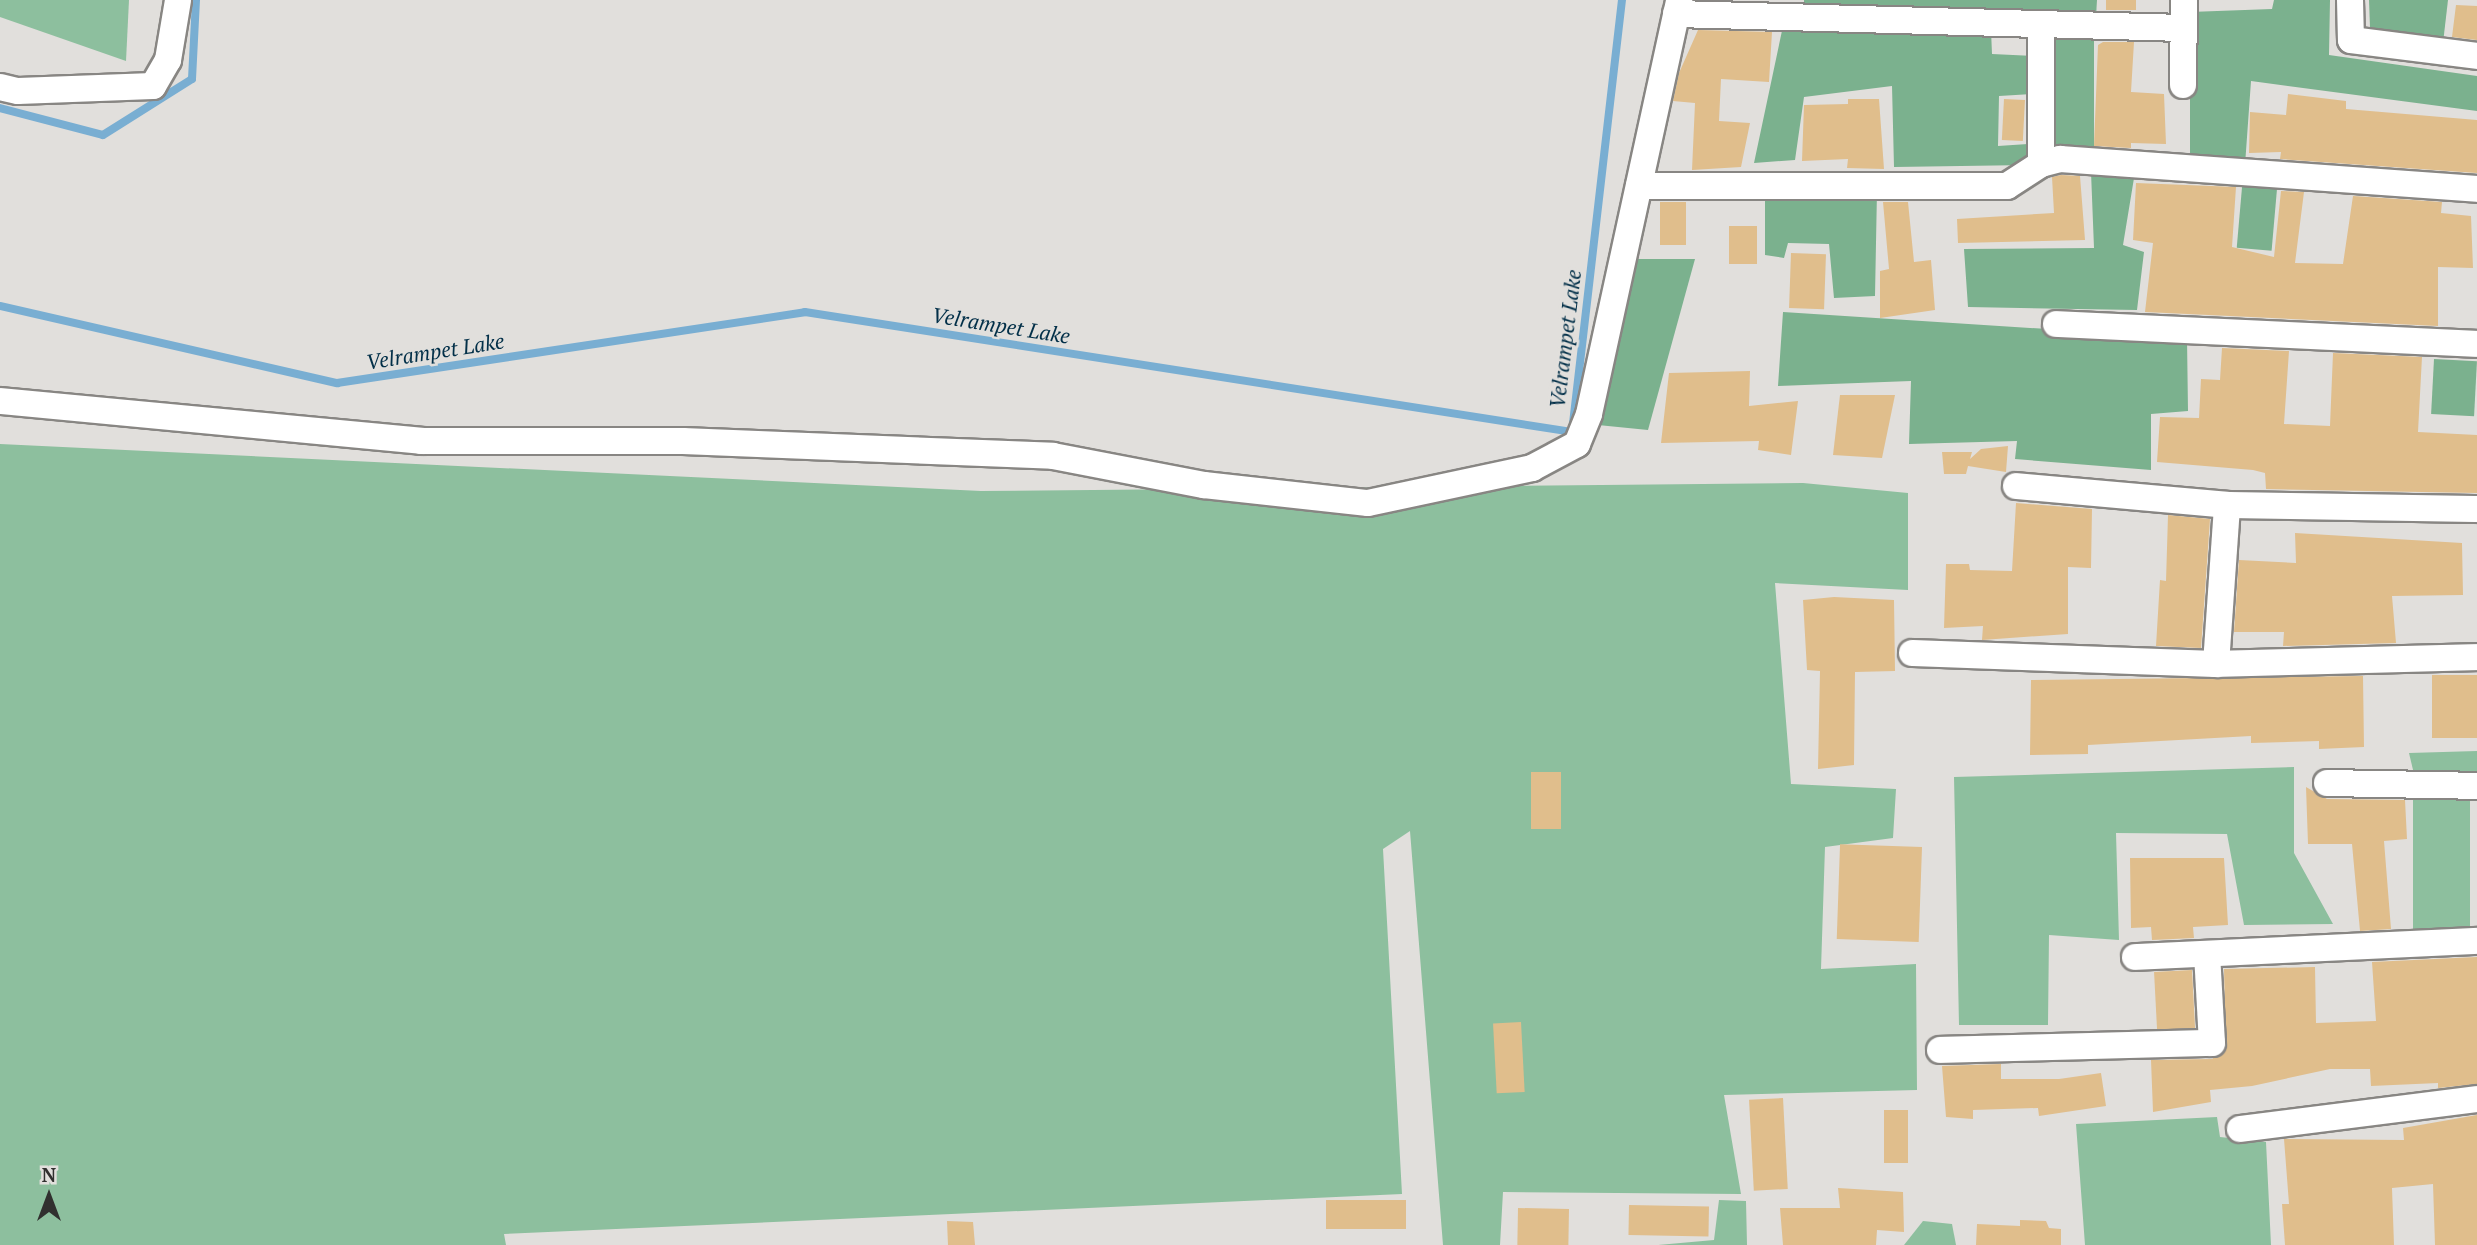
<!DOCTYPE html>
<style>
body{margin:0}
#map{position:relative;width:2477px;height:1245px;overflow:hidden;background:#e1dfdc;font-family:"PT Serif",serif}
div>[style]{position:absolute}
.green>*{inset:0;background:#8dbf9e;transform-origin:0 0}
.forest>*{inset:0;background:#7bb18e;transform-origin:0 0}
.stream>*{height:8px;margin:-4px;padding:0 4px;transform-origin:4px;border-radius:4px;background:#79aed2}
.building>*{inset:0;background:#e0be8c;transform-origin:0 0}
.roads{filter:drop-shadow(2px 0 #888683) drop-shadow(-2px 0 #888683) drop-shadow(0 2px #888683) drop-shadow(0 -2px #888683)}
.minor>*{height:26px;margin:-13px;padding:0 13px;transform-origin:13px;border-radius:13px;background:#fff}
span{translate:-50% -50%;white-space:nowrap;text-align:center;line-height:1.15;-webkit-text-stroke:5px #e1dfdc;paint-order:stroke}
.water-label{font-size:21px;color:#022f48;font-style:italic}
.north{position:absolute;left:14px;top:1161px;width:70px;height:70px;-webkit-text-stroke:5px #e1dfdc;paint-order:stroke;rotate:0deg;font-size:19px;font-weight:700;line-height:28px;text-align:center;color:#31302f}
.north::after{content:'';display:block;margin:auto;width:24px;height:32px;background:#31302f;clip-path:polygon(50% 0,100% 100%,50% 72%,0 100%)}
</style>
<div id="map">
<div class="green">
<div style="clip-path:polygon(0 0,129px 0,126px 61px,0 17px)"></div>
<div style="clip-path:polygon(0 444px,981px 491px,1803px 483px,1908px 493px,1908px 590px,1775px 583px,1791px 784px,1896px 789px,1893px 838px,1825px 847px,1821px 969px,1916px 964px,1917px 1090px,1724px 1095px,1741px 1194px,1503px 1192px,1500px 1245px,1443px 1245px,1410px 831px,1383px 849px,1402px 1194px,504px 1234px,506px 1245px,0 1245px)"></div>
<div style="clip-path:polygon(2477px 751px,2477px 777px,2414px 774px,2409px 753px)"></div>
<div style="clip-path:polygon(2294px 767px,2294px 853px,2333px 924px,2244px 925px,2227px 834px,2116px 833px,2119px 940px,2049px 935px,2048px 1025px,1959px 1025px,1954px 777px)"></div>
<div style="left:2413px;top:795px;width:57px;height:135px"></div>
<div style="clip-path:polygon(2217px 1117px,2220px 1137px,2266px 1142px,2271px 1245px,2085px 1245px,2076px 1124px)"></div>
<div style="clip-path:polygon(1719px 1200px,1746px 1201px,1747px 1245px,1658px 1245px,1714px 1240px)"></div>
<div style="clip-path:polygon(1923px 1221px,1952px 1224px,1956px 1245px,1904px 1245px)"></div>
</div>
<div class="forest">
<div style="clip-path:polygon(1804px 0,2097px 0,2096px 17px,1804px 5px)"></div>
<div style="clip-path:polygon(2274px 0,2330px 0,2329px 55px,2477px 76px,2477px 111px,2251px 81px,2245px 165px,2190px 159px,2190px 12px,2272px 9px)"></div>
<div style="clip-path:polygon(2369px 0,2448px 0,2443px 43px,2370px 27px)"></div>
<div style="clip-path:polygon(1783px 26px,1991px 30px,1992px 54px,2034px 56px,2032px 94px,1999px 96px,1998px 146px,2028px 144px,2028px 165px,1894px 167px,1892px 86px,1804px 97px,1795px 160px,1754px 163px)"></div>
<div style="left:2047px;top:31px;width:47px;height:117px"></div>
<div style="clip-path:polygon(2091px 172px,2135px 172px,2123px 245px,2144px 252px,2137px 310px,1968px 307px,1964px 249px,2094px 248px)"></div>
<div style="left:2243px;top:176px;width:35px;height:72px;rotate:5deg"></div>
<div style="clip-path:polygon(1877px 191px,1875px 296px,1834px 298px,1829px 244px,1788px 243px,1784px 258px,1765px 255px,1765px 193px)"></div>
<div style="clip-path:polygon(1634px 259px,1695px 259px,1648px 430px,1598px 425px)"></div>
<div style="clip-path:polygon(1783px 312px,2187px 338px,2188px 411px,2151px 414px,2151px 470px,2015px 459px,2017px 441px,1909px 444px,1911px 381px,1778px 386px)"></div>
<div style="left:2434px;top:359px;width:43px;height:55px;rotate:3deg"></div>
</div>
<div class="stream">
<div style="left:0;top:108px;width:106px;rotate:14.7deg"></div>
<div style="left:103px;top:135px;width:105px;rotate:-32.2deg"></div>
<div style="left:192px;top:79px;width:79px;rotate:-87.1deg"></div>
<div style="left:0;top:306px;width:346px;rotate:12.9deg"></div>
<div style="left:337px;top:383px;width:473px;rotate:-8.6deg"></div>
<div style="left:805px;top:312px;width:776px;rotate:8.89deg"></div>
<div style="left:1572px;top:432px;width:435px;rotate:-83.4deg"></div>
</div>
<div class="building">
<div style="left:2106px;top:0;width:30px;height:10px"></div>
<div style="clip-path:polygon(2456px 5px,2477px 6px,2477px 40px,2452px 37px)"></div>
<div style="clip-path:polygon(1698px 30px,1772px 32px,1769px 82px,1721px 79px,1719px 121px,1750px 123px,1741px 167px,1692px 170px,1695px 103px,1673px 101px,1679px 73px)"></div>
<div style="clip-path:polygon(2103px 42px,2134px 42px,2131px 92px,2164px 94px,2166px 144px,2131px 143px,2131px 148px,2094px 146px,2098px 45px)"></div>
<div style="clip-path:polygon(2288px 94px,2346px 101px,2346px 109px,2477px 120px,2477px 173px,2280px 159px,2281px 152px,2249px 153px,2250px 112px,2286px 115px)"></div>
<div style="clip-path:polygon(1848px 99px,1879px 99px,1884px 169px,1847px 168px,1848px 159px,1802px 161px,1804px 105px,1848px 104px)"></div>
<div style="left:2004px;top:99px;width:21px;height:41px;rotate:3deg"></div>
<div style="clip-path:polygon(2061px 175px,2080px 176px,2085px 240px,1958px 243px,1957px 219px,2054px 213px,2052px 177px)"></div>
<div style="clip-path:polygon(2136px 183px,2236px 187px,2232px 247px,2274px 257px,2281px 191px,2304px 192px,2295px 263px,2343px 264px,2353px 196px,2442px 202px,2441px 213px,2471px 216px,2473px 268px,2438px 267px,2438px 326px,2145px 312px,2153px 243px,2133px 240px)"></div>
<div style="left:1660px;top:202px;width:26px;height:43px"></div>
<div style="clip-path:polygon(1883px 202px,1908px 202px,1914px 262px,1931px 260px,1935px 310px,1880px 318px,1880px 271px,1889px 269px)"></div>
<div style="left:1729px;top:226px;width:28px;height:38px"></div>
<div style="left:1791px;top:253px;width:35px;height:55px;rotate:2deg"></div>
<div style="clip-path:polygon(2222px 348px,2289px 351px,2284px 424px,2330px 426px,2333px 353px,2422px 357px,2418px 432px,2477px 435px,2477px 493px,2266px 489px,2265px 473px,2253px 470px,2157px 462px,2160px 417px,2199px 418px,2201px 379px,2220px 380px)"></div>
<div style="clip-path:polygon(1750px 371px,1749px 406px,1798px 401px,1791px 455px,1758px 450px,1759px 441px,1661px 443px,1669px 373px)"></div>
<div style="clip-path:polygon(1840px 395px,1895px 395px,1882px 458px,1833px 455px)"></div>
<div style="clip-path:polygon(2008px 446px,2006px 472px,1968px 466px,1966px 474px,1944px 474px,1942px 452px,1972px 452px,1970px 459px,1981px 449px)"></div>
<div style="clip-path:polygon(2016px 503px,2092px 509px,2091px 568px,2068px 567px,2068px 634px,1982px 640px,1983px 626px,1944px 628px,1946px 564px,1969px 564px,1970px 570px,2012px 571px)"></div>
<div style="clip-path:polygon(2168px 515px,2210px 519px,2201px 648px,2156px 646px,2160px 580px,2166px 581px)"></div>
<div style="clip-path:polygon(2295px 533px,2462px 543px,2463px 595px,2392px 596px,2396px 643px,2283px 646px,2284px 632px,2234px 632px,2239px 560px,2296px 563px)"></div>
<div style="clip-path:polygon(1834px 597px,1894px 600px,1895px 671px,1855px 672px,1854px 765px,1818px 769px,1820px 671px,1807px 670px,1803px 600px)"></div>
<div style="left:2432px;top:675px;width:45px;height:63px"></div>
<div style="clip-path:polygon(2363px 676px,2364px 747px,2319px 749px,2319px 741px,2251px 743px,2251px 736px,2088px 745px,2088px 754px,2030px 755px,2031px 680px)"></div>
<div style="left:1531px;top:772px;width:30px;height:57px"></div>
<div style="clip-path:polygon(2306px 787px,2327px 799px,2405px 800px,2407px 839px,2384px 841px,2391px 929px,2360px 931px,2352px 844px,2308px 844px)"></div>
<div style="left:1922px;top:847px;width:95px;height:82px;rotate:92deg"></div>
<div style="clip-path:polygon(2130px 858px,2224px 858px,2228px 925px,2193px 927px,2194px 938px,2152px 940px,2151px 927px,2131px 928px)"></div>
<div style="clip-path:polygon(2477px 957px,2477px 1084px,2438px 1088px,2438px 1083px,2371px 1086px,2370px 1069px,2330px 1069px,2252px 1086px,2210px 1090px,2211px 1102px,2153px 1112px,2151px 1060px,2212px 1059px,2226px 1050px,2224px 969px,2315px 967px,2316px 1023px,2376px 1021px,2372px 962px)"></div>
<div style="left:2192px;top:970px;width:58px;height:38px;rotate:87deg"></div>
<div style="left:1521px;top:1022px;width:70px;height:28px;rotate:87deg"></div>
<div style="clip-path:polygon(2001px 1064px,2001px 1079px,2059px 1079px,2101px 1073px,2106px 1106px,2039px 1116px,2038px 1108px,1973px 1110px,1973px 1119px,1946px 1117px,1942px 1066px)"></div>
<div style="left:1783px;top:1098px;width:91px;height:34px;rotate:87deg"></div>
<div style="left:1884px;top:1110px;width:24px;height:53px"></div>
<div style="clip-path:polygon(2477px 1115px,2477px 1245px,2435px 1245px,2433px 1184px,2392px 1188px,2394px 1245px,2285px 1245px,2282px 1204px,2289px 1204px,2284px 1139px,2404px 1140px,2403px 1128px)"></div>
<div style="clip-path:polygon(1838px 1188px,1903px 1192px,1904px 1232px,1877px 1230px,1876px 1245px,1783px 1245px,1780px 1208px,1840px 1208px)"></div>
<div style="left:1406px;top:1200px;width:29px;height:80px;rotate:90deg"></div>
<div style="left:1629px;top:1205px;width:80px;height:30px;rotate:1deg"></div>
<div style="left:1518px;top:1208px;width:51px;height:37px;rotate:1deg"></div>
<div style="clip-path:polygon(2020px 1220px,2046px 1221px,2049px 1228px,2061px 1229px,2061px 1245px,1976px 1245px,1977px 1224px,2020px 1226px)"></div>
<div style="clip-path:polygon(947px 1221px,973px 1222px,975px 1245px,948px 1245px)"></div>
</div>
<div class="roads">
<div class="minor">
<div style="left:2350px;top:0;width:40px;rotate:88.6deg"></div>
<div style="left:2351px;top:40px;width:127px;rotate:7.2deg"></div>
<div style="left:1676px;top:14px;width:506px;rotate:1.58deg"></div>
<div style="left:2183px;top:85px;width:85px;rotate:-89.3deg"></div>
<div style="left:0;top:87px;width:18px;rotate:13deg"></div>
<div style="left:18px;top:91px;width:135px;rotate:-2.1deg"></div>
<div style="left:153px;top:86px;width:30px;rotate:-60deg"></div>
<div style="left:168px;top:60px;width:61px;rotate:-80.5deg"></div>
<div style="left:2041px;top:164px;width:140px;rotate:-90deg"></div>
<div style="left:1639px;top:186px;width:368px"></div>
<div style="left:2007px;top:186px;width:40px;rotate:-32.9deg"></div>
<div style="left:2041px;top:164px;width:20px;rotate:-15deg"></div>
<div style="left:2060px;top:159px;width:418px;rotate:4.1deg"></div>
<div style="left:2056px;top:324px;width:421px;rotate:2.7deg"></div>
<div style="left:0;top:401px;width:423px;rotate:5.4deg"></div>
<div style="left:421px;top:441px;width:262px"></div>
<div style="left:683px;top:441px;width:370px;rotate:2.3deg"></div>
<div style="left:1053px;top:456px;width:154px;rotate:10.9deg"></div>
<div style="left:1204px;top:485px;width:165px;rotate:6.3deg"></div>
<div style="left:1368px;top:503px;width:168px;rotate:-12deg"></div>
<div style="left:1532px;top:468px;width:51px;rotate:-28.1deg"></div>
<div style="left:1577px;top:444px;width:32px;rotate:-68deg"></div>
<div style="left:1589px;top:414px;width:424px;rotate:-77.7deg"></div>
<div style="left:2016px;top:486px;width:212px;rotate:5.1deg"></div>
<div style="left:1912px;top:653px;width:304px;rotate:2.1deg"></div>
<div style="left:2216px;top:664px;width:159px;rotate:-86deg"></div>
<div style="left:2227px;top:505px;width:250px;rotate:0.9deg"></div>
<div style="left:2216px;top:664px;width:261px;rotate:-1.5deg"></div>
<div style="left:2327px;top:783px;width:150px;rotate:1.1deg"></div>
<div style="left:2135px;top:957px;width:342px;rotate:-2.7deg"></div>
<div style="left:1940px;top:1050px;width:272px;rotate:-1.5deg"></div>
<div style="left:2212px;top:1043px;width:89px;rotate:-93.2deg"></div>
<div style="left:2240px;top:1129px;width:239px;rotate:-7.2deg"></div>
</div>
</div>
<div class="water-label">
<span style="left:1001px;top:325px;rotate:9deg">Velrampet Lake</span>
<span style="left:1565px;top:339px;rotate:-83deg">Velrampet Lake</span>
<span style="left:435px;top:351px;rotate:-9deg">Velrampet Lake</span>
</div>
<div class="north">N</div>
</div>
